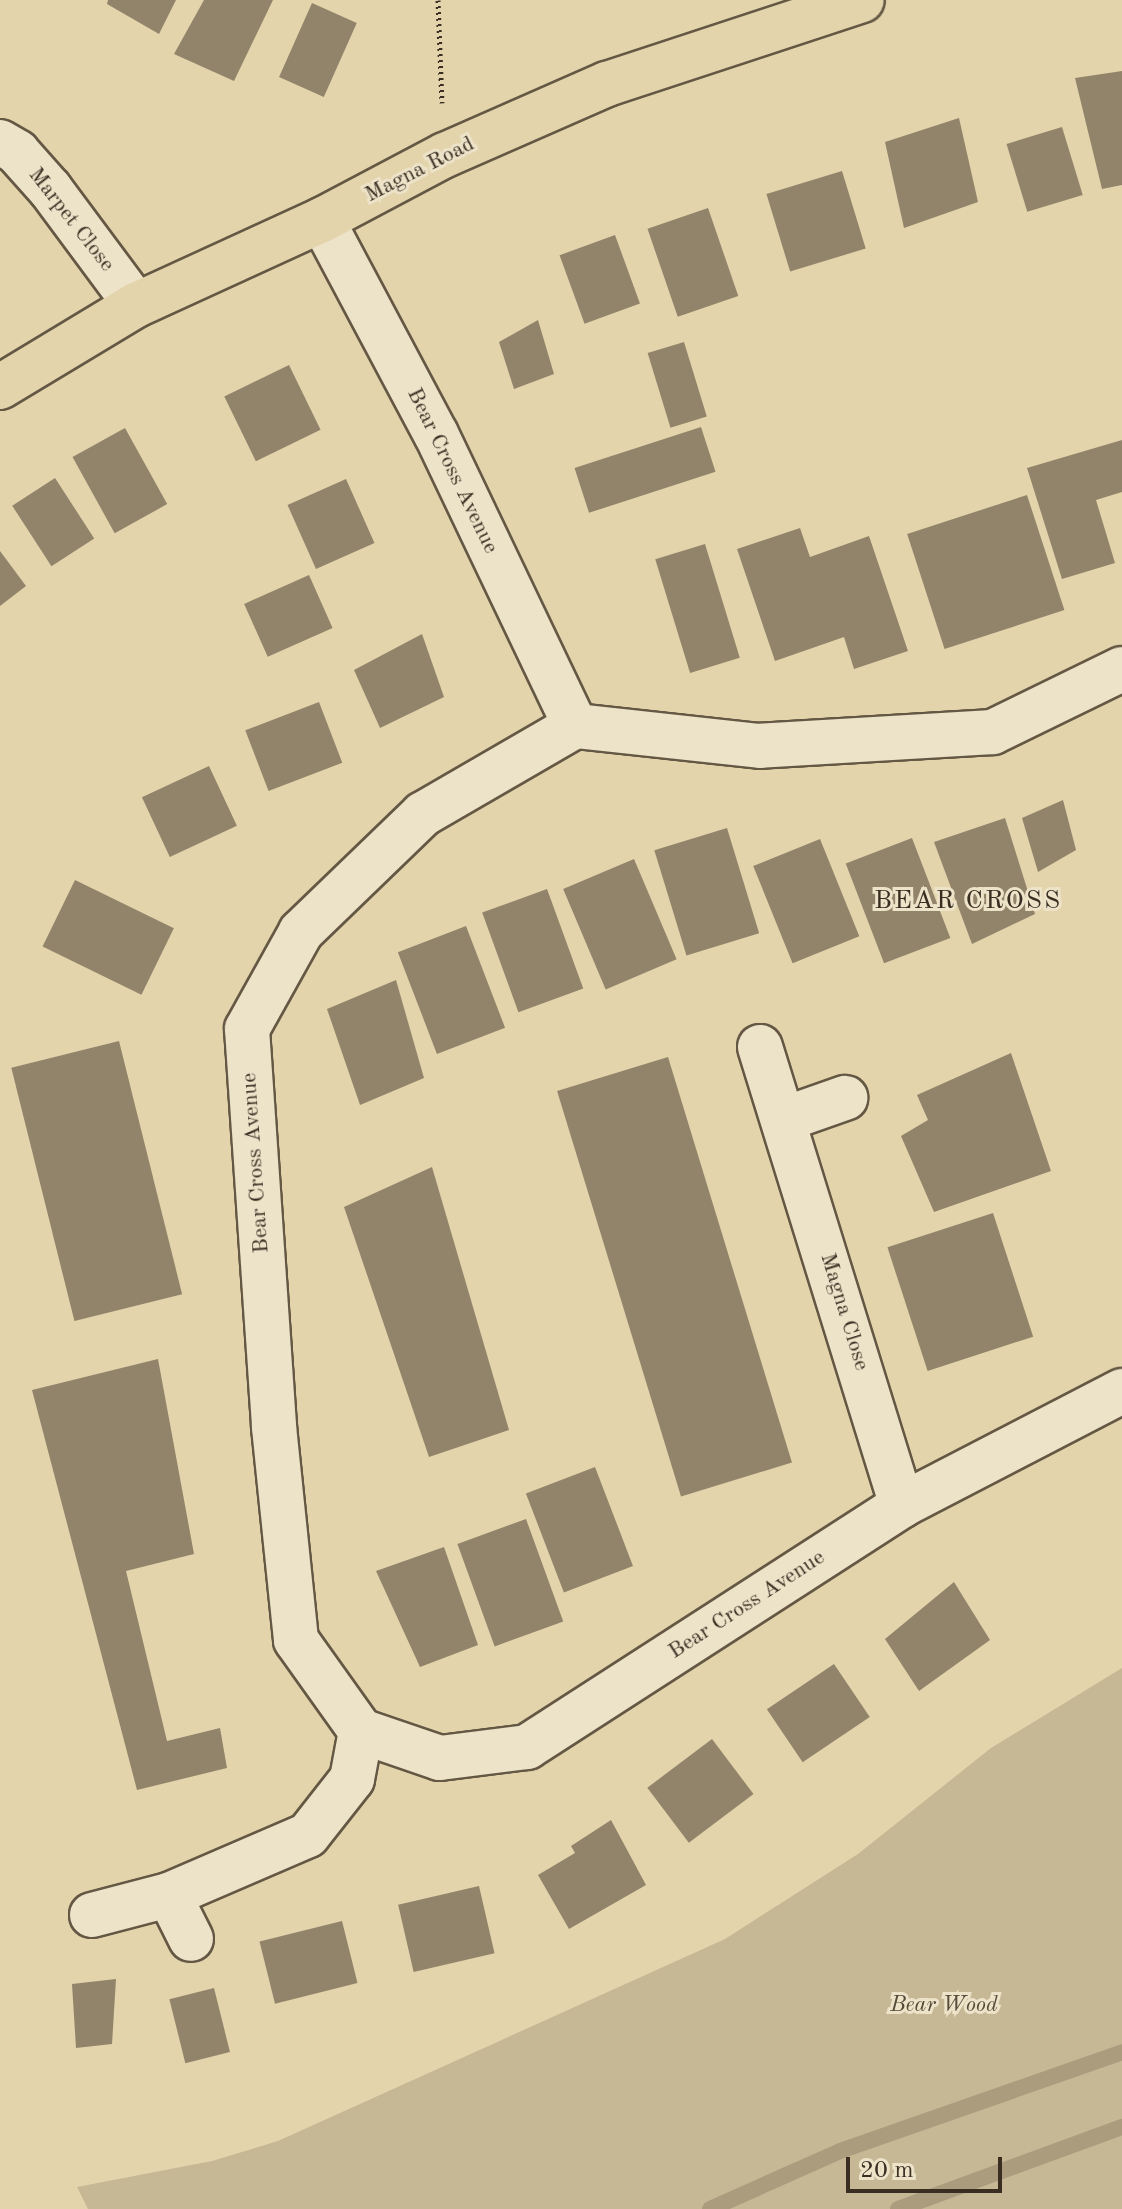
<!DOCTYPE html>
<style>
body{margin:0}
#map{position:relative;width:1122px;height:2209px;overflow:hidden;background:#e3d4ac;font-family:"Old Standard TT",serif}
div>[style]{position:absolute}
.green>*{inset:0;background:#c6b895}
.stream>*{height:16px;margin:-8px;padding:0 8px;transform-origin:8px;border-radius:8px;background:#aa9c7d}
.building>*{inset:0;background:#92846a;transform-origin:0 0}
.path>*{height:5px;margin-top:-2.5px;transform-origin:0;background:repeating-linear-gradient(90deg,#3a2e22 0 2px,transparent 0 6px)}
.roads{filter:drop-shadow(2px 0 #645844) drop-shadow(-2px 0 #645844) drop-shadow(0 2px #645844) drop-shadow(0 -2px #645844)}
.minor>*{height:44px;margin:-22px;padding:0 22px;transform-origin:22px;border-radius:22px;background:#ede3c9}
.primary>*{height:44px;margin:-22px;padding:0 22px;transform-origin:22px;border-radius:22px;background:#e3d4ac}
span{translate:-50% -50%;white-space:nowrap;text-align:center;line-height:1.15;-webkit-text-stroke:6px #ede3c9;paint-order:stroke}
.street-label{font-size:22px;color:#3a2e22}
.park-label{font-size:22px;color:#564a39;font-style:italic}
.quarter-label{font-size:26px;color:#3a2e22;letter-spacing:2px}
.scale{position:absolute;left:846px;top:2157px;width:156px;height:36px;box-sizing:border-box;border:4px solid #3a2e22;border-top:0;padding-left:10px;font-size:24px;line-height:28px;white-space:nowrap;color:#3a2e22;-webkit-text-stroke:6px #ede3c9;paint-order:stroke}
</style>
<div id="map">
<div class="green">
<div style="clip-path:polygon(1122px 1668px,1122px 2209px,88px 2209px,77px 2187px,212px 2161px,278px 2141px,725px 1939px,858px 1854px,991px 1748px)"></div>
</div>
<div class="stream">
<div style="left:710px;top:2209px;width:142px;rotate:-24deg"></div>
<div style="left:840px;top:2151px;width:299px;rotate:-19.3deg"></div>
<div style="left:898px;top:2209px;width:239px;rotate:-20.1deg"></div>
</div>
<div class="building">
<div style="clip-path:polygon(108px 0,176px 0,159px 34px,107px 4px)"></div>
<div style="clip-path:polygon(204px 0,273px 0,234px 81px,174px 54px)"></div>
<div style="left:312px;top:3px;width:49px;height:81px;rotate:24deg"></div>
<div style="clip-path:polygon(1122px 71px,1122px 185px,1102px 189px,1075px 78px)"></div>
<div style="clip-path:polygon(959px 118px,978px 202px,904px 228px,885px 142px)"></div>
<div style="left:1062px;top:127px;width:71px;height:58px;rotate:73deg"></div>
<div style="left:842px;top:171px;width:81px;height:79px;rotate:73deg"></div>
<div style="left:708px;top:208px;width:93px;height:64px;rotate:71deg"></div>
<div style="left:615px;top:235px;width:73px;height:59px;rotate:70deg"></div>
<div style="clip-path:polygon(538px 320px,554px 374px,514px 389px,499px 342px)"></div>
<div style="left:684px;top:342px;width:78px;height:38px;rotate:73deg"></div>
<div style="left:289px;top:365px;width:72px;height:72px;rotate:64deg"></div>
<div style="left:701px;top:427px;width:47px;height:133px;rotate:72deg"></div>
<div style="left:125px;top:428px;width:87px;height:60px;rotate:61deg"></div>
<div style="clip-path:polygon(1122px 440px,1122px 492px,1096px 500px,1115px 563px,1062px 579px,1027px 468px)"></div>
<div style="left:55px;top:478px;width:72px;height:51px;rotate:57deg"></div>
<div style="left:346px;top:479px;width:70px;height:64px;rotate:66deg"></div>
<div style="left:1027px;top:495px;width:121px;height:126px;rotate:72deg"></div>
<div style="clip-path:polygon(800px 528px,810px 557px,869px 536px,908px 651px,854px 669px,844px 637px,775px 661px,737px 549px)"></div>
<div style="left:705px;top:544px;width:119px;height:52px;rotate:73deg"></div>
<div style="clip-path:polygon(0 551px,26px 586px,0 606px)"></div>
<div style="left:309px;top:575px;width:58px;height:71px;rotate:66deg"></div>
<div style="clip-path:polygon(422px 634px,444px 697px,380px 728px,354px 670px)"></div>
<div style="left:319px;top:702px;width:65px;height:79px;rotate:69deg"></div>
<div style="left:209px;top:766px;width:66px;height:74px;rotate:65deg"></div>
<div style="clip-path:polygon(1063px 800px,1076px 850px,1038px 872px,1022px 818px)"></div>
<div style="clip-path:polygon(1005px 818px,1035px 914px,972px 944px,934px 842px)"></div>
<div style="left:727px;top:828px;width:110px;height:76px;rotate:73deg"></div>
<div style="left:912px;top:838px;width:107px;height:71px;rotate:69deg"></div>
<div style="left:820px;top:839px;width:105px;height:72px;rotate:68deg"></div>
<div style="left:634px;top:859px;width:109px;height:77px;rotate:67deg"></div>
<div style="left:75px;top:880px;width:110px;height:74px;rotate:26deg"></div>
<div style="left:547px;top:889px;width:106px;height:69px;rotate:70deg"></div>
<div style="left:466px;top:926px;width:109px;height:73px;rotate:69deg"></div>
<div style="clip-path:polygon(396px 980px,424px 1078px,360px 1105px,327px 1009px)"></div>
<div style="left:119px;top:1041px;width:261px;height:111px;rotate:76deg"></div>
<div style="clip-path:polygon(1011px 1053px,1051px 1171px,934px 1212px,901px 1136px,928px 1120px,917px 1095px)"></div>
<div style="left:668px;top:1057px;width:424px;height:116px;rotate:73deg"></div>
<div style="clip-path:polygon(432px 1167px,509px 1430px,429px 1457px,344px 1207px)"></div>
<div style="left:993px;top:1213px;width:130px;height:111px;rotate:72deg"></div>
<div style="clip-path:polygon(158px 1359px,194px 1554px,126px 1571px,167px 1741px,220px 1728px,227px 1768px,137px 1790px,32px 1390px)"></div>
<div style="left:595px;top:1467px;width:106px;height:74px;rotate:69deg"></div>
<div style="left:526px;top:1519px;width:109px;height:73px;rotate:70deg"></div>
<div style="clip-path:polygon(444px 1547px,478px 1645px,420px 1667px,376px 1571px)"></div>
<div style="clip-path:polygon(954px 1582px,990px 1640px,919px 1691px,885px 1639px)"></div>
<div style="left:834px;top:1664px;width:64px;height:81px;rotate:56deg"></div>
<div style="left:712px;top:1739px;width:69px;height:81px;rotate:53deg"></div>
<div style="clip-path:polygon(611px 1820px,646px 1885px,569px 1929px,538px 1875px,575px 1853px,571px 1846px)"></div>
<div style="left:479px;top:1886px;width:69px;height:83px;rotate:77deg"></div>
<div style="left:342px;top:1921px;width:64px;height:85px;rotate:76deg"></div>
<div style="clip-path:polygon(116px 1979px,112px 2044px,76px 2048px,72px 1984px)"></div>
<div style="left:214px;top:1988px;width:66px;height:46px;rotate:76deg"></div>
</div>
<div class="path">
<div style="left:438px;top:0;width:103px;rotate:87.8deg"></div>
</div>
<div class="roads">
<div class="minor">
<div style="left:0;top:142px;width:20px;rotate:30deg"></div>
<div style="left:17px;top:152px;width:50px;rotate:48.3deg"></div>
<div style="left:50px;top:189px;width:144px;rotate:53.4deg"></div>
<div style="left:322px;top:220px;width:242px;rotate:62deg"></div>
<div style="left:436px;top:434px;width:323px;rotate:64.5deg"></div>
<div style="left:1122px;top:669px;width:144px;rotate:154deg"></div>
<div style="left:993px;top:732px;width:233px;rotate:176.6deg"></div>
<div style="left:760px;top:746px;width:186px;rotate:-173.8deg"></div>
<div style="left:575px;top:726px;width:176px;rotate:149.9deg"></div>
<div style="left:423px;top:814px;width:170px;rotate:136deg"></div>
<div style="left:301px;top:932px;width:111px;rotate:119.1deg"></div>
<div style="left:247px;top:1029px;width:399px;rotate:86.1deg"></div>
<div style="left:274px;top:1427px;width:214px;rotate:84.1deg"></div>
<div style="left:296px;top:1640px;width:112px;rotate:54.5deg"></div>
<div style="left:361px;top:1731px;width:83px;rotate:18.9deg"></div>
<div style="left:440px;top:1758px;width:88px;rotate:-7.2deg"></div>
<div style="left:527px;top:1747px;width:446px;rotate:-32.8deg"></div>
<div style="left:902px;top:1505px;width:248px;rotate:-27.4deg"></div>
<div style="left:760px;top:1047px;width:480px;rotate:72.8deg"></div>
<div style="left:785px;top:1119px;width:64px;rotate:-19.3deg"></div>
<div style="left:169px;top:1895px;width:49px;rotate:63.4deg"></div>
<div style="left:92px;top:1915px;width:80px;rotate:-14.6deg"></div>
<div style="left:169px;top:1895px;width:151px;rotate:-23.3deg"></div>
<div style="left:308px;top:1835px;width:71px;rotate:-51.8deg"></div>
<div style="left:352px;top:1779px;width:49px;rotate:-79.4deg"></div>
</div>
<div class="primary">
<div style="left:0;top:387px;width:159px;rotate:-31.1deg"></div>
<div style="left:136px;top:305px;width:205px;rotate:-24.6deg"></div>
<div style="left:322px;top:220px;width:139px;rotate:-27.9deg"></div>
<div style="left:445px;top:155px;width:177px;rotate:-23.7deg"></div>
<div style="left:607px;top:84px;width:268px;rotate:-18.2deg"></div>
</div>
</div>
<div class="street-label">
<span style="left:420px;top:170px;rotate:-27deg">Magna Road</span>
<span style="left:71px;top:220px;rotate:52deg">Marpet Close</span>
<span style="left:452px;top:471px;rotate:64deg">Bear Cross Avenue</span>
<span style="left:256px;top:1163px;rotate:-94deg">Bear Cross Avenue</span>
<span style="left:844px;top:1312px;rotate:73deg">Magna Close</span>
<span style="left:747px;top:1605px;rotate:-33deg">Bear Cross Avenue</span>
</div>
<div class="park-label">
<span style="left:944px;top:2006px">Bear Wood</span>
</div>
<div class="quarter-label">
<span style="left:968px;top:902px">BEAR CROSS</span>
</div>
<div class="scale">20 m</div>
</div>
